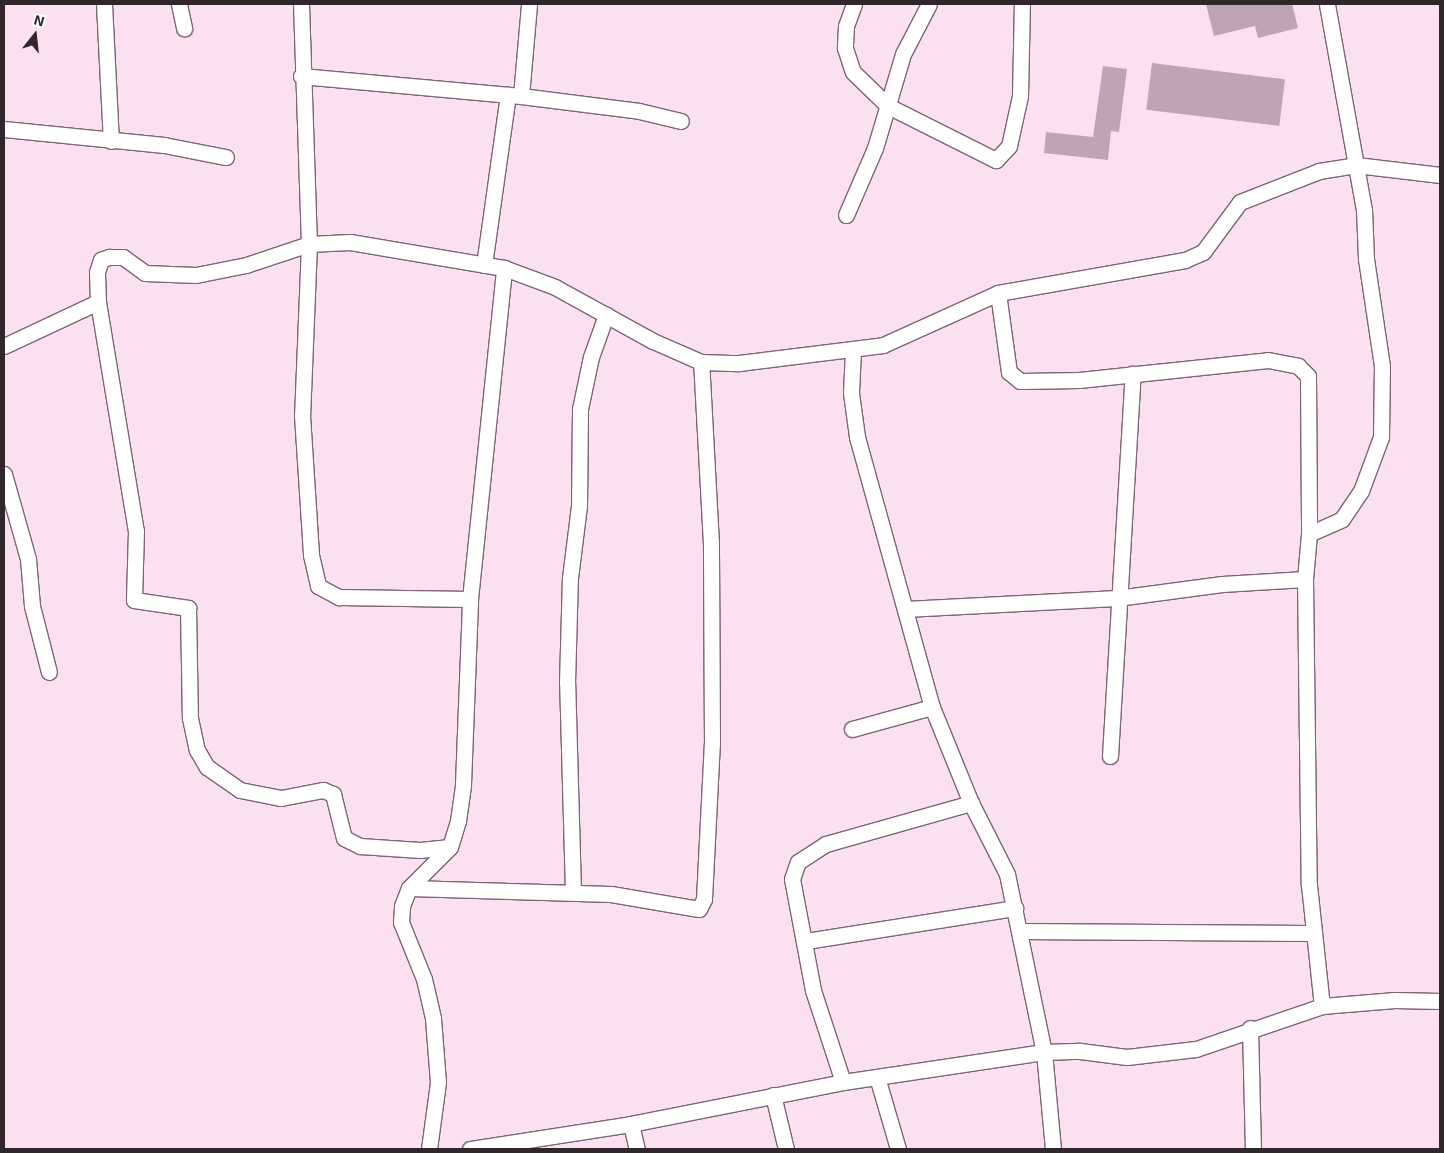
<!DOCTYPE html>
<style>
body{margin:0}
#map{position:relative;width:1444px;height:1153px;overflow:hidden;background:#fbe0f1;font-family:"Exo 2",sans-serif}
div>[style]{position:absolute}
.building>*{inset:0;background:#bea4b4;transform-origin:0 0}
.roads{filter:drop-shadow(1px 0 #7c6574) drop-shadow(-1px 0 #7c6574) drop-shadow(0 1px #7c6574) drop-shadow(0 -1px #7c6574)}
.minor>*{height:15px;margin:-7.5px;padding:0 7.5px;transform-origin:7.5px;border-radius:7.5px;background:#fff}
span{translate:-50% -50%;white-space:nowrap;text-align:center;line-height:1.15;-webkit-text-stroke:5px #fff;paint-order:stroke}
.frame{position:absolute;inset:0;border:5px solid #30262c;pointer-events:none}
.north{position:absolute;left:10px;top:10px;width:50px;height:50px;-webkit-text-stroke:4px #fff;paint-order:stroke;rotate:16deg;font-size:14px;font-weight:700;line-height:20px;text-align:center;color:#30262c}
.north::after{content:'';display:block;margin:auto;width:18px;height:22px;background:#30262c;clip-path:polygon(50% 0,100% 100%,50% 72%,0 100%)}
</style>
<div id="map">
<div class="building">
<div style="clip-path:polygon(1206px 4px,1292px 4px,1298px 28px,1258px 38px,1255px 26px,1214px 36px)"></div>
<div style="left:1152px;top:63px;width:134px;height:47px;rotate:7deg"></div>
<div style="clip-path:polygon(1103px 66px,1127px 69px,1119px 132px,1111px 131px,1108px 160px,1044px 153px,1046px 132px,1093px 137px)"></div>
</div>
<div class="roads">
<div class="minor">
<div style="left:104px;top:4px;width:137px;rotate:87.1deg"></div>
<div style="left:179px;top:4px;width:25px;rotate:78deg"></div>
<div style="left:301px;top:4px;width:240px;rotate:88.1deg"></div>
<div style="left:309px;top:244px;width:171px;rotate:92.3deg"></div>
<div style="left:302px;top:415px;width:140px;rotate:86.3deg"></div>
<div style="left:311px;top:555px;width:32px;rotate:77deg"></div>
<div style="left:318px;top:586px;width:24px;rotate:28deg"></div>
<div style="left:339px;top:597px;width:131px;rotate:0.9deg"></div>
<div style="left:854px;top:4px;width:23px;rotate:110deg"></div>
<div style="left:846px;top:26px;width:22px;rotate:93deg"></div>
<div style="left:845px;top:48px;width:25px;rotate:72deg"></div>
<div style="left:853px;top:72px;width:49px;rotate:44.2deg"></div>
<div style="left:888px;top:106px;width:121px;rotate:26.6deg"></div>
<div style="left:996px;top:160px;width:19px;rotate:-47deg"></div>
<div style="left:1009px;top:146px;width:51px;rotate:-77.6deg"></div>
<div style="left:1020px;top:96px;width:92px;rotate:-88.8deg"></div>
<div style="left:301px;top:76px;width:221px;rotate:5.2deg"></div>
<div style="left:521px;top:96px;width:119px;rotate:7.2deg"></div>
<div style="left:639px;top:111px;width:43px;rotate:13.4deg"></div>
<div style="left:521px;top:96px;width:92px;rotate:-85deg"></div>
<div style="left:4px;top:129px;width:161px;rotate:5.7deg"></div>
<div style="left:164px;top:145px;width:63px;rotate:11deg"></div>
<div style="left:846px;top:215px;width:73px;rotate:-66.6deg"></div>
<div style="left:875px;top:148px;width:98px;rotate:-73.4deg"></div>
<div style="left:903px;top:54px;width:56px;rotate:-62.5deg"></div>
<div style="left:484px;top:265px;width:172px;rotate:-82deg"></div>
<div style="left:998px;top:293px;width:80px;rotate:82.1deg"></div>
<div style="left:1009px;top:372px;width:14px;rotate:39deg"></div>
<div style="left:1020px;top:381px;width:59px;rotate:-1deg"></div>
<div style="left:1079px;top:380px;width:190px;rotate:-6deg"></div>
<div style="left:1268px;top:360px;width:31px;rotate:11deg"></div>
<div style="left:1298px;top:366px;width:14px;rotate:45deg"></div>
<div style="left:1308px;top:376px;width:158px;rotate:89.6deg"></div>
<div style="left:98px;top:302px;width:232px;rotate:80.6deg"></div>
<div style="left:136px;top:531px;width:69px;rotate:91.7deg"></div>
<div style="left:134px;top:600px;width:55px;rotate:8.4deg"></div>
<div style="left:188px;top:608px;width:110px;rotate:89deg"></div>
<div style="left:190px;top:718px;width:33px;rotate:78deg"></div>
<div style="left:197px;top:750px;width:20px;rotate:60deg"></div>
<div style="left:207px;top:767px;width:40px;rotate:34.9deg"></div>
<div style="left:240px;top:790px;width:42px;rotate:11deg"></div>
<div style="left:281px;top:798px;width:43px;rotate:-10.8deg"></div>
<div style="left:323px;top:790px;width:11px;rotate:22deg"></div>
<div style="left:333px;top:794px;width:45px;rotate:76deg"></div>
<div style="left:344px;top:838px;width:18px;rotate:27deg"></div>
<div style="left:360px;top:846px;width:60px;rotate:3.8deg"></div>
<div style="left:420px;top:850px;width:30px;rotate:-6deg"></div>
<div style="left:4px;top:346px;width:104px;rotate:-25.1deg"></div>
<div style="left:98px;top:302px;width:30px;rotate:-92deg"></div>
<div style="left:97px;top:272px;width:13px;rotate:-72deg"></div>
<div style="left:101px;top:260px;width:9px;rotate:-21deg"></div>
<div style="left:109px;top:257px;width:14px"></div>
<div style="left:123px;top:257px;width:27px;rotate:36deg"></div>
<div style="left:145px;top:273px;width:51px;rotate:2.2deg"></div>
<div style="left:196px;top:275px;width:51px;rotate:-11.3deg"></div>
<div style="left:246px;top:265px;width:66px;rotate:-18.4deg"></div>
<div style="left:309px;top:244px;width:41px;rotate:-2.8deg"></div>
<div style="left:350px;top:242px;width:156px;rotate:9.6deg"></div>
<div style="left:504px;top:268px;width:54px;rotate:20.4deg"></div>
<div style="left:555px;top:287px;width:112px;rotate:28.9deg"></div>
<div style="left:653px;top:341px;width:52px;rotate:23.6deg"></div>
<div style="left:701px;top:362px;width:38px;rotate:2deg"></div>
<div style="left:739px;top:363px;width:145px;rotate:-7.1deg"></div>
<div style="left:883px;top:345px;width:126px;rotate:-24.3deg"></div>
<div style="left:998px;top:293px;width:190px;rotate:-10deg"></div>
<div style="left:1185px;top:260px;width:20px;rotate:-24deg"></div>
<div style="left:1203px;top:252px;width:62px;rotate:-53.5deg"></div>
<div style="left:1240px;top:202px;width:85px;rotate:-21.4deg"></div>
<div style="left:1319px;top:171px;width:37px;rotate:-9deg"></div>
<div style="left:1356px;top:165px;width:85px;rotate:6.8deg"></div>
<div style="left:853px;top:350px;width:43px;rotate:92.7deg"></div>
<div style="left:851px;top:393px;width:44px;rotate:82.2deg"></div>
<div style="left:857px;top:437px;width:280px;rotate:74.5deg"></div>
<div style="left:932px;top:707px;width:104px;rotate:67.9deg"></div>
<div style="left:971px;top:803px;width:80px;rotate:63.1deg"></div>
<div style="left:1007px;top:874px;width:182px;rotate:78.3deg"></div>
<div style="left:1044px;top:1052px;width:97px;rotate:84.7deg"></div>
<div style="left:4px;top:474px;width:88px;rotate:74.2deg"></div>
<div style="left:28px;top:559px;width:47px;rotate:85.1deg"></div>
<div style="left:32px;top:606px;width:68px;rotate:75.6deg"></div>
<div style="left:1305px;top:579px;width:45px;rotate:-84.9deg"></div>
<div style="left:1309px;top:534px;width:36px;rotate:-24deg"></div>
<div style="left:1342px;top:519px;width:34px;rotate:-56deg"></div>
<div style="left:1361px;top:491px;width:58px;rotate:-69.7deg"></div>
<div style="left:1381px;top:437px;width:71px;rotate:-89.2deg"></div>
<div style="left:1382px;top:366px;width:108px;rotate:-98.5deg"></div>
<div style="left:1366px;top:259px;width:49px;rotate:-92.3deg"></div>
<div style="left:1364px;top:210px;width:209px;rotate:-100.2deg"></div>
<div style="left:905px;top:609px;width:212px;rotate:-3deg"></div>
<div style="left:1117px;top:598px;width:106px;rotate:-7.6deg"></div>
<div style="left:1222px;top:584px;width:83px;rotate:-3.4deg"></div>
<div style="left:1305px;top:579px;width:306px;rotate:89.3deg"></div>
<div style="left:1309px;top:885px;width:122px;rotate:83.9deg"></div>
<div style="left:852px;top:729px;width:83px;rotate:-15.4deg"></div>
<div style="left:1110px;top:756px;width:383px;rotate:-86.6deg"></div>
<div style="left:409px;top:888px;width:202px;rotate:1.7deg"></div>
<div style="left:611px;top:894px;width:89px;rotate:9.7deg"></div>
<div style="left:699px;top:909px;width:11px;rotate:-63deg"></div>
<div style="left:704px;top:899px;width:156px;rotate:-87.1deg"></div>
<div style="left:712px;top:743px;width:199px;rotate:-90.3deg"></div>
<div style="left:711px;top:544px;width:182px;rotate:-93.1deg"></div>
<div style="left:573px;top:892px;width:209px;rotate:-91.6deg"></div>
<div style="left:567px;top:683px;width:105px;rotate:-88.4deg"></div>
<div style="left:570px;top:578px;width:73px;rotate:-82.9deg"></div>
<div style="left:579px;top:506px;width:97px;rotate:-89.4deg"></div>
<div style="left:580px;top:409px;width:53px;rotate:-78.1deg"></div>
<div style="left:591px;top:357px;width:45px;rotate:-70.3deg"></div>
<div style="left:1019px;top:931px;width:292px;rotate:0.4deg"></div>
<div style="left:806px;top:941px;width:212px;rotate:-9deg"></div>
<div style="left:1250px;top:1028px;width:121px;rotate:88.6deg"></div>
<div style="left:877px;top:1077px;width:75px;rotate:73.7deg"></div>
<div style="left:843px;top:1082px;width:97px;rotate:-108.1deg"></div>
<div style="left:813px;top:990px;width:113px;rotate:-100.7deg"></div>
<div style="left:792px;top:879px;width:18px;rotate:-71deg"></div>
<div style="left:798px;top:862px;width:33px;rotate:-33deg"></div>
<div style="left:826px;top:844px;width:151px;rotate:-15.8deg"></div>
<div style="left:773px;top:1095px;width:56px;rotate:76.5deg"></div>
<div style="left:631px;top:1124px;width:26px;rotate:77deg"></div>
<div style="left:429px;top:1149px;width:68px;rotate:-82.3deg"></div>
<div style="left:438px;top:1082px;width:64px;rotate:-94.5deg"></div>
<div style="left:433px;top:1018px;width:40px;rotate:-103deg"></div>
<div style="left:424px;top:979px;width:61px;rotate:-112deg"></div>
<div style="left:401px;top:922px;width:16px;rotate:-86deg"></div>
<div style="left:402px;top:906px;width:19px;rotate:-69deg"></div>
<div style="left:409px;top:888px;width:58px;rotate:-45deg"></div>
<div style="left:450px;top:847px;width:27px;rotate:-73deg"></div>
<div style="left:458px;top:821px;width:37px;rotate:-82deg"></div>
<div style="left:463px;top:784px;width:185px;rotate:-87.8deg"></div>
<div style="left:470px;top:599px;width:333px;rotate:-84.1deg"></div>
<div style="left:470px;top:1149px;width:163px;rotate:-8.8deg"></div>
<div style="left:631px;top:1124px;width:216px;rotate:-11.2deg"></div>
<div style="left:843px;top:1082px;width:203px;rotate:-8.5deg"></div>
<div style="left:1044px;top:1052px;width:36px;rotate:-2deg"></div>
<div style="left:1080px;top:1051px;width:47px;rotate:7.3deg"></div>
<div style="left:1127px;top:1057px;width:69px;rotate:-6.6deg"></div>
<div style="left:1196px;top:1049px;width:133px;rotate:-18.8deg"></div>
<div style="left:1322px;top:1006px;width:73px;rotate:-4.7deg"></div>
<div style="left:1395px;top:1000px;width:45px;rotate:1.3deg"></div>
</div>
</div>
<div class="frame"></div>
<div class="north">N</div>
</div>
